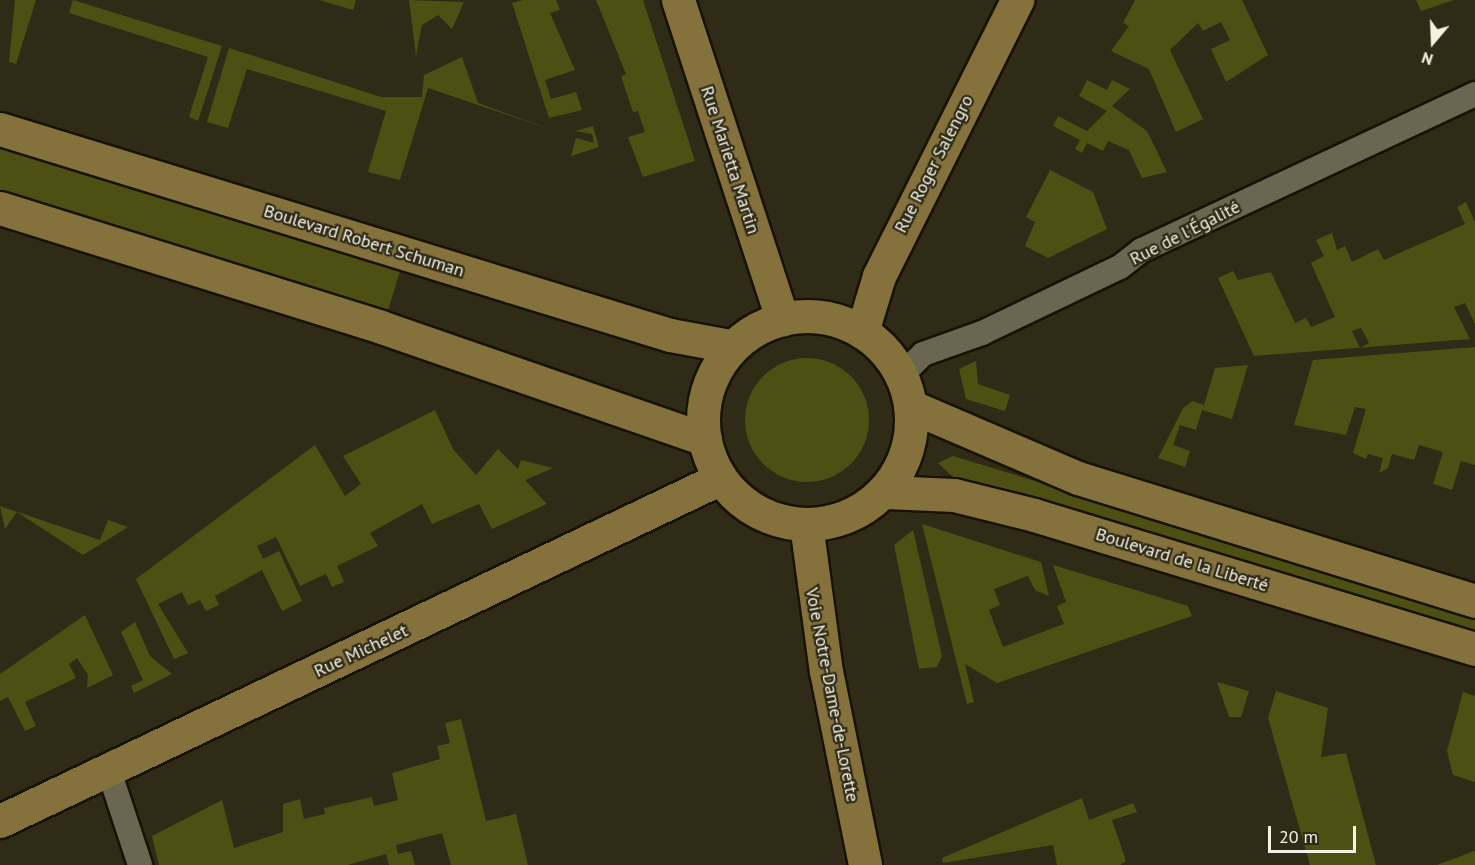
<!DOCTYPE html>
<meta charset="utf-8">
<style>
body{margin:0}
#map{position:relative;width:1475px;height:865px;overflow:hidden;background:#2f2b17;font-family:"PT Sans",sans-serif}
div>[style]{position:absolute}
.green>*{inset:0;background:#4d5012;transform-origin:0 0}
.round{border-radius:50%}
.roads{filter:drop-shadow(2px 0 #171302) drop-shadow(-2px 0 #171302) drop-shadow(0 2px #171302) drop-shadow(0 -2px #171302)}
.street>*{height:24px;margin:-12px;padding:0 12px;transform-origin:12px;border-radius:12px;background:#6a6650}
.secondary>*{height:33px;margin:-16.5px;padding:0 16.5px;transform-origin:16.5px;border-radius:16.5px;background:#84713c}
.secondary>.ring{margin:-16.5px;padding:0;box-sizing:content-box;background:none;border:33px solid #84713c;border-radius:50%}
span{translate:-50% -50%;white-space:nowrap;text-align:center;line-height:1.15;-webkit-text-stroke:4.5px #2f2b17;paint-order:stroke}
.street-label{font-size:18px;color:#f4f1e5}
.north{position:absolute;left:1403px;top:12px;width:60px;height:60px;-webkit-text-stroke:4px #2f2b17;paint-order:stroke;rotate:199deg;font-size:16px;font-weight:700;line-height:24px;text-align:center;color:#f4f1e5}
.north::after{content:'';display:block;margin:auto;width:21px;height:27px;background:#f4f1e5;clip-path:polygon(50% 0,100% 100%,50% 72%,0 100%)}
.scale{position:absolute;left:1268px;top:826px;width:88px;height:27px;box-sizing:border-box;border:3px solid #f4f1e5;border-top:0;padding-left:8px;font-size:18px;line-height:21px;white-space:nowrap;color:#f4f1e5;-webkit-text-stroke:4px #2f2b17;paint-order:stroke}
</style>
<div id="map">
<div class="green">
<div style="clip-path:polygon(15px 0,36px 0,16px 64px,9px 62px)"></div>
<div style="clip-path:polygon(73px 0,222px 46px,198px 121px,189px 117px,208px 57px,69px 13px)"></div>
<div style="clip-path:polygon(319px 0,356px 0,353px 10px)"></div>
<div style="clip-path:polygon(409px 0,464px 2px,452px 29px,438px 15px,422px 25px,416px 56px)"></div>
<div style="clip-path:polygon(523px 0,556px 0,560px 10px,550px 13px,575px 70px,545px 80px,551px 99px,576px 92px,582px 110px,549px 118px,512px 3px)"></div>
<div style="clip-path:polygon(596px 0,643px 0,695px 161px,643px 177px,628px 137px,645px 132px,638px 111px,633px 112px,621px 76px,626px 74px)"></div>
<div style="clip-path:polygon(1135px 0,1242px 0,1268px 55px,1226px 82px,1211px 49px,1230px 40px,1221px 22px,1203px 31px,1198px 23px,1170px 50px,1203px 119px,1176px 132px,1149px 69px,1111px 51px,1129px 26px,1123px 23px)"></div>
<div style="clip-path:polygon(1416px 0,1454px 0,1421px 11px)"></div>
<div style="clip-path:polygon(229px 48px,381px 97px,422px 97px,424px 75px,462px 57px,478px 103px,552px 130px,428px 88px,400px 180px,368px 172px,386px 111px,247px 69px,228px 128px,207px 122px)"></div>
<div style="clip-path:polygon(1087px 80px,1107px 90px,1112px 80px,1130px 89px,1112px 106px,1147px 131px,1167px 172px,1142px 178px,1129px 150px,1108px 141px,1103px 151px,1087px 143px,1082px 153px,1075px 149px,1080px 140px,1053px 126px,1058px 116px,1087px 131px,1107px 111px,1079px 96px)"></div>
<div style="clip-path:polygon(593px 126px,599px 147px,571px 156px,576px 138px,594px 143px,592px 134px,575px 131px)"></div>
<div style="left:0;top:143px;width:420px;height:52px;rotate:17deg"></div>
<div style="clip-path:polygon(1050px 170px,1093px 192px,1107px 229px,1048px 258px,1025px 246px,1035px 222px,1026px 217px)"></div>
<div style="clip-path:polygon(evenodd,1466px 202px,1475px 222px,1475px 324px,1465px 303px,1454px 307px,1470px 339px,1254px 356px,1218px 278px,1233px 271px,1238px 280px,1271px 272px,1295px 323px,1306px 318px,1311px 327px,1335px 317px,1311px 263px,1324px 256px,1316px 240px,1332px 233px,1337px 250px,1345px 246px,1352px 262px,1378px 249px,1384px 260px,1465px 224px,1457px 207px,1466px 202px,1361px 328px,1369px 343px,1360px 348px,1352px 331px,1361px 328px)"></div>
<div style="clip-path:polygon(1475px 347px,1475px 465px,1461px 461px,1452px 490px,1433px 484px,1443px 452px,1419px 445px,1414px 460px,1392px 454px,1388px 468px,1379px 473px,1383px 458px,1368px 454px,1366px 459px,1353px 453px,1366px 409px,1355px 407px,1346px 435px,1294px 425px,1313px 360px)"></div>
<div class="round" style="left:745px;top:358px;width:124px;height:124px"></div>
<div style="clip-path:polygon(976px 361px,978px 384px,1010px 395px,1005px 411px,966px 399px,959px 369px)"></div>
<div style="clip-path:polygon(1248px 365px,1232px 419px,1202px 410px,1196px 430px,1180px 425px,1173px 445px,1190px 451px,1185px 467px,1158px 458px,1183px 408px,1193px 401px,1204px 405px,1215px 368px)"></div>
<div style="clip-path:polygon(435px 410px,453px 449px,476px 475px,498px 449px,518px 469px,521px 460px,553px 468px,525px 480px,547px 504px,492px 529px,479px 504px,432px 524px,422px 504px,370px 533px,378px 546px,337px 566px,344px 582px,332px 587px,326px 574px,300px 586px,276px 537px,257px 546px,263px 559px,279px 551px,302px 601px,282px 611px,262px 570px,215px 596px,219px 605px,206px 611px,200px 600px,188px 605px,182px 592px,158px 604px,188px 653px,174px 659px,136px 579px,315px 445px,345px 496px,361px 484px,343px 456px)"></div>
<div style="clip-path:polygon(953px 456px,1475px 615px,1475px 636px,953px 477px,938px 463px)"></div>
<div style="clip-path:polygon(0 506px,100px 540px,108px 520px,128px 527px,83px 555px,17px 512px,5px 529px)"></div>
<div style="clip-path:polygon(922px 524px,1041px 562px,1049px 596px,1035px 590px,1028px 576px,994px 589px,1000px 605px,989px 610px,1003px 647px,1064px 624px,1057px 606px,1066px 602px,1053px 565px,1188px 606px,1192px 616px,997px 683px,965px 664px,974px 702px,967px 704px)"></div>
<div style="clip-path:polygon(913px 530px,942px 656px,937px 667px,919px 669px,894px 545px)"></div>
<div style="clip-path:polygon(85px 615px,113px 675px,87px 688px,88px 675px,77px 658px,69px 664px,76px 678px,25px 702px,36px 726px,25px 731px,8px 697px,0 701px,0 674px)"></div>
<div style="clip-path:polygon(135px 622px,150px 656px,172px 674px,134px 693px,131px 686px,143px 680px,121px 632px)"></div>
<div style="clip-path:polygon(1217px 682px,1249px 691px,1241px 717px,1229px 717px)"></div>
<div style="clip-path:polygon(1276px 691px,1328px 708px,1321px 757px,1346px 753px,1376px 865px,1310px 865px,1268px 718px)"></div>
<div style="clip-path:polygon(1463px 692px,1475px 696px,1475px 782px,1453px 775px,1447px 751px)"></div>
<div style="clip-path:polygon(461px 719px,486px 821px,516px 814px,528px 865px,451px 865px,442px 833px,396px 845px,398px 854px,411px 851px,415px 865px,389px 865px,386px 854px,348px 865px,159px 865px,152px 836px,222px 800px,234px 848px,283px 832px,283px 804px,300px 799px,304px 819px,325px 814px,324px 808px,372px 797px,374px 806px,398px 800px,392px 773px,440px 759px,437px 746px,450px 743px,445px 723px)"></div>
<div style="clip-path:polygon(1082px 798px,1089px 820px,1133px 803px,1137px 812px,1112px 820px,1126px 861px,1120px 865px,1057px 865px,1053px 845px,943px 863px,942px 858px)"></div>
<div style="clip-path:polygon(1475px 851px,1475px 865px,1437px 865px,1474px 851px)"></div>
</div>
<div class="roads">
<div class="street">
<div style="left:901px;top:376px;width:31px;rotate:-45deg"></div>
<div style="left:923px;top:354px;width:63px;rotate:-19.6deg"></div>
<div style="left:982px;top:333px;width:153px;rotate:-25.6deg"></div>
<div style="left:1120px;top:267px;width:28px;rotate:-38deg"></div>
<div style="left:1142px;top:250px;width:368px;rotate:-25.1deg"></div>
<div style="left:109px;top:771px;width:99px;rotate:71.7deg"></div>
</div>
<div class="secondary">
<div style="left:678px;top:0;width:336px;rotate:71.9deg"></div>
<div style="left:0;top:129px;width:701px;rotate:17.09deg"></div>
<div style="left:670px;top:335px;width:61px;rotate:10.4deg"></div>
<div style="left:0;top:208px;width:399px;rotate:17.3deg"></div>
<div style="left:381px;top:327px;width:343px;rotate:19.1deg"></div>
<div class="ring" style="left:703px;top:316px;width:175px;height:175px"></div>
<div style="left:862px;top:332px;width:59px;rotate:-73.1deg"></div>
<div style="left:879px;top:276px;width:309px;rotate:-63.4deg"></div>
<div style="left:910px;top:406px;width:183px;rotate:23.2deg"></div>
<div style="left:1078px;top:478px;width:416px;rotate:17.2deg"></div>
<div style="left:886px;top:492px;width:68px;rotate:2.5deg"></div>
<div style="left:954px;top:495px;width:82px;rotate:14deg"></div>
<div style="left:1034px;top:515px;width:461px;rotate:16.9deg"></div>
<div style="left:806px;top:524px;width:148px;rotate:82.3deg"></div>
<div style="left:826px;top:671px;width:198px;rotate:78.6deg"></div>
<div style="left:0;top:821px;width:798px;rotate:-25.44deg"></div>
</div>
</div>
<div class="street-label">
<span style="left:730px;top:160px;rotate:72deg">Rue Marietta Martin</span>
<span style="left:934px;top:164px;rotate:-63deg">Rue Roger Salengro</span>
<span style="left:1185px;top:233px;rotate:-27deg">Rue de l'Égalité</span>
<span style="left:364px;top:241px;rotate:17deg">Boulevard Robert Schuman</span>
<span style="left:1182px;top:560px;rotate:17deg">Boulevard de la Liberté</span>
<span style="left:361px;top:651px;rotate:-25deg">Rue Michelet</span>
<span style="left:832px;top:695px;rotate:79deg">Voie Notre-Dame-de-Lorette</span>
</div>
<div class="north">N</div>
<div class="scale">20 m</div>
</div>
